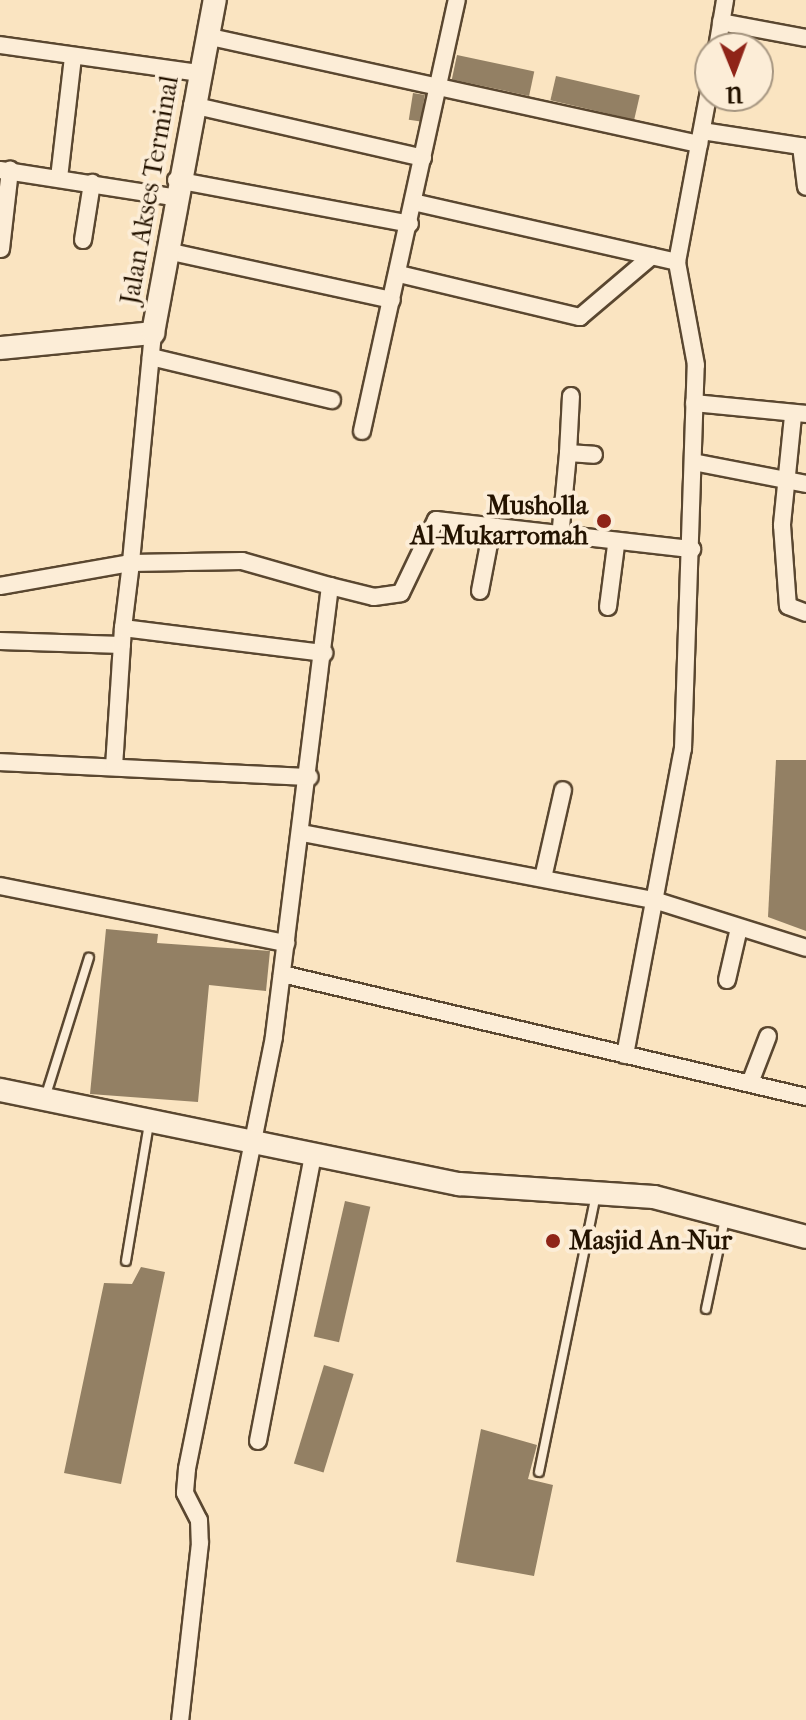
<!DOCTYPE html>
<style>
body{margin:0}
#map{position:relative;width:806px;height:1720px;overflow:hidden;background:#fae4c1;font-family:"IM FELL French Canon",serif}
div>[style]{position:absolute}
.building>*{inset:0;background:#938064;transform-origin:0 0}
.roads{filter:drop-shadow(2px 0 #5a4730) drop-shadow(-2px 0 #5a4730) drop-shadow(0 2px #5a4730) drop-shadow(0 -2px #5a4730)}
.lane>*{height:8px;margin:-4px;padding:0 4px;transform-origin:4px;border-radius:4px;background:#fcedd7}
.street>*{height:16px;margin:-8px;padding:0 8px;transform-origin:8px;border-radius:8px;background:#fcedd7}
.secondary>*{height:22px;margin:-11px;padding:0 11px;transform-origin:11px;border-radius:11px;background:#fcedd7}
.dots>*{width:22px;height:22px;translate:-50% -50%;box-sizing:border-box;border:4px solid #fcedd7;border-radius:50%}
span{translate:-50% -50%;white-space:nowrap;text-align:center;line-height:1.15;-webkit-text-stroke:8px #fcedd7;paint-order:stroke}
.street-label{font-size:26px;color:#241300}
.poi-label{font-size:26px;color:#241300;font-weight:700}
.right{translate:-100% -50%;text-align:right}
.left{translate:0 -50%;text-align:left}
.north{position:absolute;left:694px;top:32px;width:80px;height:80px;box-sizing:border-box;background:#fcedd7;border:2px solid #a69681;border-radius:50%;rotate:179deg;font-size:22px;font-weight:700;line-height:32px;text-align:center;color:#241300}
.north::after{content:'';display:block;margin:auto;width:28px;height:36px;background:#8f2418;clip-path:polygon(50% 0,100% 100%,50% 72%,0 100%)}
</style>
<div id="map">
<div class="building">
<div style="left:457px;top:55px;width:79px;height:25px;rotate:12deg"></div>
<div style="left:556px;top:76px;width:86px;height:25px;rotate:13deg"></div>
<div style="left:413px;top:93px;width:12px;height:27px;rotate:9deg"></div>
<div style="clip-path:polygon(776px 760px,806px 760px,806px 931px,768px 917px)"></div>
<div style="clip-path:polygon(106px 929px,158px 934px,157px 943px,270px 951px,266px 991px,209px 985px,198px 1102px,90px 1094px)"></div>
<div style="left:345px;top:1201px;width:26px;height:139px;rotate:13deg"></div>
<div style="clip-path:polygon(141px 1267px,165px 1272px,121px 1484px,64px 1473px,104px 1283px,132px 1284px)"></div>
<div style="left:324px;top:1365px;width:31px;height:103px;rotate:17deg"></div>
<div style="clip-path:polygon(481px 1429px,537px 1445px,528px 1479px,553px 1485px,534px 1576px,456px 1562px)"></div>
</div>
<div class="roads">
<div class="lane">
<div style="left:45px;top:1098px;width:147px;rotate:-72.6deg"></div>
<div style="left:126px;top:1261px;width:140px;rotate:-80.5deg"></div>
<div style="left:706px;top:1309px;width:92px;rotate:-78.1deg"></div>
<div style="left:539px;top:1472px;width:284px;rotate:-78.4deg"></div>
</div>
<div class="street">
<div style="left:721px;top:22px;width:86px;rotate:10.7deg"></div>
<div style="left:206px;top:36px;width:505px;rotate:12.36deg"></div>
<div style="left:0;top:45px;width:201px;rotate:8deg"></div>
<div style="left:717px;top:48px;width:49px;rotate:-80.5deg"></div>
<div style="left:192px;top:105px;width:237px;rotate:12.9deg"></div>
<div style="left:702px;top:131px;width:105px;rotate:8.7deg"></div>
<div style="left:801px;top:146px;width:41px;rotate:83deg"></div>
<div style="left:0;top:170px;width:175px;rotate:8.9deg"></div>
<div style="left:59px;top:178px;width:122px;rotate:-83.4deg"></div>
<div style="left:176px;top:180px;width:238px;rotate:10.6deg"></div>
<div style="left:413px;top:202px;width:271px;rotate:12.8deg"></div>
<div style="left:83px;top:240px;width:58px;rotate:-81deg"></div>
<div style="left:1px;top:249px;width:80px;rotate:-83.5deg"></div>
<div style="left:167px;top:251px;width:230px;rotate:12.3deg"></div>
<div style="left:399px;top:274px;width:186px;rotate:13.4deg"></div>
<div style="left:580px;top:317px;width:94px;rotate:-40.3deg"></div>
<div style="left:153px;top:333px;width:231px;rotate:95.5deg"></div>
<div style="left:131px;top:563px;width:111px;rotate:-1deg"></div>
<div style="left:242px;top:561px;width:91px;rotate:15.9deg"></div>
<div style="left:330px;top:586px;width:454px;rotate:97.1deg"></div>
<div style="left:274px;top:1037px;width:441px;rotate:101.4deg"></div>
<div style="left:187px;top:1469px;width:24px;rotate:95deg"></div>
<div style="left:185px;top:1493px;width:30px;rotate:63deg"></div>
<div style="left:199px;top:1520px;width:23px;rotate:88deg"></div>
<div style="left:200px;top:1543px;width:178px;rotate:96.4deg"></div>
<div style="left:151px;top:357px;width:186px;rotate:13.4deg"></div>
<div style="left:694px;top:403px;width:113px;rotate:5.6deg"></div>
<div style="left:793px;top:416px;width:110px;rotate:95.8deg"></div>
<div style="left:782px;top:525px;width:81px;rotate:85.8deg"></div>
<div style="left:788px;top:606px;width:19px;rotate:21deg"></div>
<div style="left:362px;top:431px;width:441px;rotate:-77.6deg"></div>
<div style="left:568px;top:453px;width:57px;rotate:-87deg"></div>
<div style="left:693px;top:462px;width:115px;rotate:11deg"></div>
<div style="left:560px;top:538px;width:85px;rotate:-84.6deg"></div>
<div style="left:568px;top:453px;width:26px;rotate:4deg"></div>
<div style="left:0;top:586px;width:133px;rotate:-10deg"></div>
<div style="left:131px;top:563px;width:65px;rotate:97deg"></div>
<div style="left:330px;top:586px;width:45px;rotate:14deg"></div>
<div style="left:374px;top:597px;width:27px;rotate:-8deg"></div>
<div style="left:401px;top:593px;width:81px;rotate:-64.4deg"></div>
<div style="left:436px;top:520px;width:258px;rotate:6.5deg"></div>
<div style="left:480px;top:591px;width:64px;rotate:-79.2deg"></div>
<div style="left:608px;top:607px;width:63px;rotate:-82.6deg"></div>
<div style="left:0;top:641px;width:122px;rotate:1.9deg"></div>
<div style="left:0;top:762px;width:310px;rotate:2.8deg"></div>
<div style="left:114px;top:767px;width:139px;rotate:-86.3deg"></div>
<div style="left:123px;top:628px;width:203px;rotate:7.1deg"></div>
<div style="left:302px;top:833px;width:358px;rotate:10.8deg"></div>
<div style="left:654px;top:900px;width:159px;rotate:17.5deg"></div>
<div style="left:543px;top:878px;width:90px;rotate:-77.2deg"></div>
<div style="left:0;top:886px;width:292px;rotate:11.3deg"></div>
<div style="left:282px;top:974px;width:538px;rotate:13.21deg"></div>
<div style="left:727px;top:980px;width:53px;rotate:-77deg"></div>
<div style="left:625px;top:1055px;width:311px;rotate:-79.3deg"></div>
<div style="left:683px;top:749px;width:384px;rotate:-88.1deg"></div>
<div style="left:696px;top:365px;width:105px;rotate:-100.5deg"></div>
<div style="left:677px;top:262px;width:179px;rotate:-79.4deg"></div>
<div style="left:750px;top:1083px;width:50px;rotate:-69deg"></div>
<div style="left:258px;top:1441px;width:291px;rotate:-79.1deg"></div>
</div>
<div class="secondary">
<div style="left:0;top:348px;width:154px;rotate:-5.6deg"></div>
<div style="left:153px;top:333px;width:339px;rotate:-79.5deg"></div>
<div style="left:0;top:1090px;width:469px;rotate:11.6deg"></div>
<div style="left:459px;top:1184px;width:195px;rotate:3.8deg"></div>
<div style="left:654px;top:1197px;width:157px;rotate:14.7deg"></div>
</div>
</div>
<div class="dots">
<div style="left:604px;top:521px;background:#8f2418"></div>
<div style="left:553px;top:1241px;background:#8f2418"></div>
</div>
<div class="street-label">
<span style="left:150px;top:190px;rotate:-80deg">Jalan Akses Terminal</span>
</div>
<div class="poi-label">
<span class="right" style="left:588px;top:521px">Musholla<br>Al-Mukarromah</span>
<span class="left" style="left:569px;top:1241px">Masjid An-Nur</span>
</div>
<div class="north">U</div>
</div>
